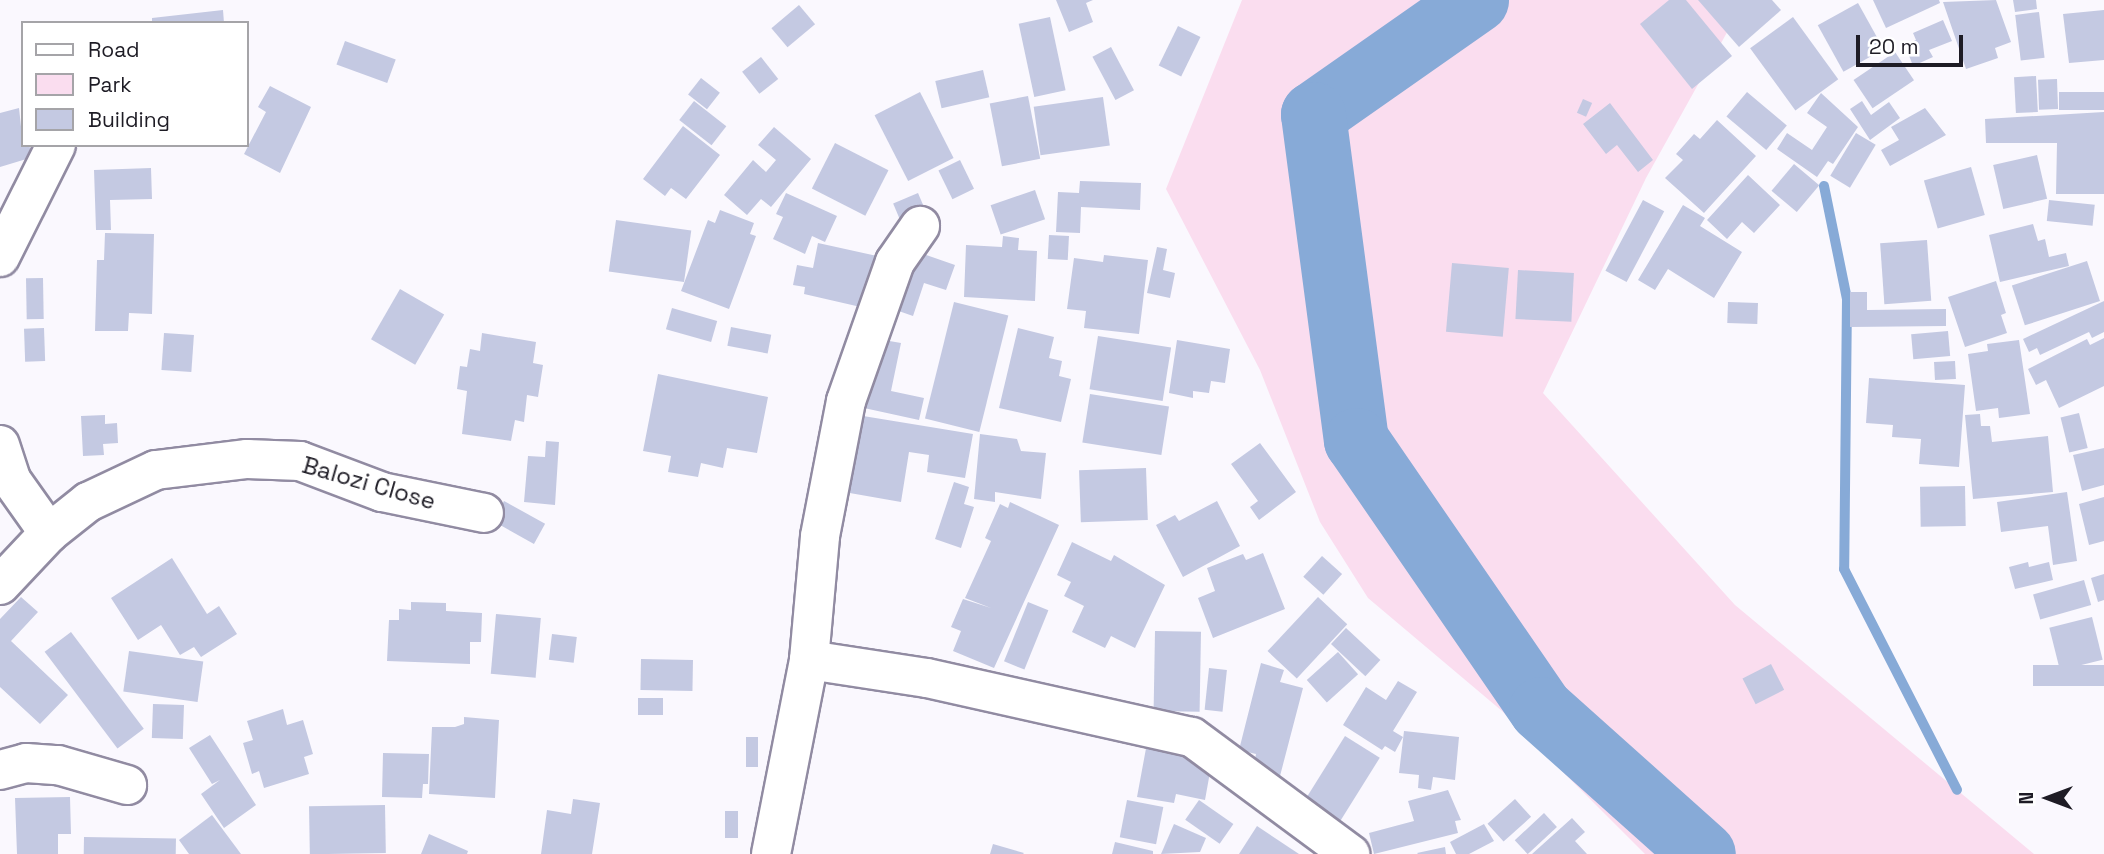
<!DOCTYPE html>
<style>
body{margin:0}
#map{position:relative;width:2104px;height:854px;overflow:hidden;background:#faf8fe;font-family:"Space Grotesk",sans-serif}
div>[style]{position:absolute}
.green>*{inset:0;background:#faddef}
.stream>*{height:10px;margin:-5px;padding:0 5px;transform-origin:5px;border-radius:5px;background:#87aad7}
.river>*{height:65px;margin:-32.5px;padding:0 32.5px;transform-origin:32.5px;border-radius:32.5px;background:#87aad7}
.building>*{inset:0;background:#c4c9e2;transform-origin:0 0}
.roads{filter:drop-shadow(2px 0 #918ba2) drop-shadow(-2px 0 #918ba2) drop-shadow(0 2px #918ba2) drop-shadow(0 -2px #918ba2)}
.minor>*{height:38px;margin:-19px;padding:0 19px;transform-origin:19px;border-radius:19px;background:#fff}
span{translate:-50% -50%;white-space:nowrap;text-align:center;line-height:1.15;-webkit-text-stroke:5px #fff;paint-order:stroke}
.street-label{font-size:24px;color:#1e1c25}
.legend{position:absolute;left:21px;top:21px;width:228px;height:126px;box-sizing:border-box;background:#fff;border:2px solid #a5a4a8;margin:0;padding:9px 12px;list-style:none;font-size:21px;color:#1e1c25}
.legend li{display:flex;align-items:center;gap:14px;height:35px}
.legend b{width:35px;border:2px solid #a5a4a8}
.north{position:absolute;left:2013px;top:763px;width:70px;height:70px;-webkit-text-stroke:5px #fff;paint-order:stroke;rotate:270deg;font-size:19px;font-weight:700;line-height:28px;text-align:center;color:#1e1c25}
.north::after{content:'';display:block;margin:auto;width:24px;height:32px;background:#1e1c25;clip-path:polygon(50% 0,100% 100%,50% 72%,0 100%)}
.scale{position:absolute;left:1856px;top:35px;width:107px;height:32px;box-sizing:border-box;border:4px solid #1e1c25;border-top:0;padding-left:9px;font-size:21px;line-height:24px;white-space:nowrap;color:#1e1c25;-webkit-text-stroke:5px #fff;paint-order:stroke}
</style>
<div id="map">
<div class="green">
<div style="clip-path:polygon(1242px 0,1745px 0,1646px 178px,1543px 393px,1735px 605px,2034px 854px,1645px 854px,1502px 711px,1368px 598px,1320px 522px,1260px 370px,1166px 189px)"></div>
</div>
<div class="stream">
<div style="left:1824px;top:186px;width:115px;rotate:78.5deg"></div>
<div style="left:1847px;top:299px;width:270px;rotate:90.6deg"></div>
<div style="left:1844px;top:569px;width:248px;rotate:62.9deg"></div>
</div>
<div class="river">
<div style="left:1476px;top:0;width:199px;rotate:145deg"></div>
<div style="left:1313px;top:114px;width:329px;rotate:82.5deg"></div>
<div style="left:1356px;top:440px;width:326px;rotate:55.5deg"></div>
<div style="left:1541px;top:709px;width:217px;rotate:41.8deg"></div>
</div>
<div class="building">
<div style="clip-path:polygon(1056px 0,1093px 0,1086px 3px,1093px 22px,1069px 32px)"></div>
<div style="clip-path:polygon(1669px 0,1686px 0,1732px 56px,1692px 89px,1640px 24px)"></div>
<div style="clip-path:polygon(1698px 0,1772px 0,1781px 10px,1739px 47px)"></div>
<div style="clip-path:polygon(1873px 0,1939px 0,1940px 3px,1886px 28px)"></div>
<div style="clip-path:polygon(1996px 0,2011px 42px,1995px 48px,1998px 58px,1966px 69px,1943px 2px)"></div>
<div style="clip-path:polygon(2013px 0,2036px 0,2037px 9px,2015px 12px)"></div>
<div style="left:1858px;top:3px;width:53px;height:46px;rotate:61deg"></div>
<div style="left:799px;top:5px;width:25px;height:36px;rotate:50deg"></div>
<div style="clip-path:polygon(223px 10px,224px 23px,152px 23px,152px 18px)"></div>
<div style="clip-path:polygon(2104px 10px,2104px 60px,2069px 63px,2063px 14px)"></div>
<div style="left:2039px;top:12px;width:46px;height:24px;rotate:83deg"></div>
<div style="left:1050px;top:17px;width:75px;height:32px;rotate:78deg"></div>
<div style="left:1793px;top:17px;width:77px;height:53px;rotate:54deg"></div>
<div style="clip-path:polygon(1943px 20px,1952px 41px,1929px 50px,1933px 57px,1913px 66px,1905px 45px,1916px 40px,1913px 33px)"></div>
<div style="left:1178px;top:26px;width:25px;height:44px;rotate:26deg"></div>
<div style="left:345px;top:41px;width:54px;height:25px;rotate:20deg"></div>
<div style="left:1111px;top:47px;width:49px;height:21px;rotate:62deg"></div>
<div style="left:1895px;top:52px;width:34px;height:50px;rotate:56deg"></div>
<div style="left:761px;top:57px;width:28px;height:24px;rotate:52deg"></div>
<div style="left:983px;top:70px;width:28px;height:49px;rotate:77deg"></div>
<div style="left:2036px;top:76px;width:36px;height:22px;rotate:87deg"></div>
<div style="left:701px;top:78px;width:24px;height:21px;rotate:38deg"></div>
<div style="left:2057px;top:79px;width:30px;height:19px;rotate:88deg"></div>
<div style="clip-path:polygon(270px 86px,311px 107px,280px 173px,244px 154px,266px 112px,258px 107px)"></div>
<div style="left:920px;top:92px;width:74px;height:51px;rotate:63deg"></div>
<div style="left:1747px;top:92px;width:52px;height:32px;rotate:40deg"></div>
<div style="left:2104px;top:92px;width:18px;height:45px;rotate:90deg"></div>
<div style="clip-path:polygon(1821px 93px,1858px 127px,1833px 164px,1828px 161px,1817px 177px,1777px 149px,1787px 133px,1812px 150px,1827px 127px,1807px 113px)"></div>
<div style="left:1028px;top:96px;width:64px;height:39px;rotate:79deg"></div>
<div style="left:1103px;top:97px;width:49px;height:70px;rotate:82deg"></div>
<div style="left:1583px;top:99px;width:10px;height:15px;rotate:24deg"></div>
<div style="left:694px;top:101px;width:41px;height:24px;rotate:38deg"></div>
<div style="clip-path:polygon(1862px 101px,1871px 115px,1889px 102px,1900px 118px,1870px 140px,1850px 109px)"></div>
<div style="clip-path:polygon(1610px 103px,1653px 160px,1638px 172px,1617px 145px,1606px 154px,1583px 124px)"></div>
<div style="clip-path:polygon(19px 108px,23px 145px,29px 145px,33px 157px,0 167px,0 113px)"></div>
<div style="clip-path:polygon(1925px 108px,1946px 135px,1890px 166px,1881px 150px,1899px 140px,1891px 127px)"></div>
<div style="clip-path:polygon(2104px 112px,2104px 194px,2056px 194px,2057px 143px,1986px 143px,1985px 119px)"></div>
<div style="clip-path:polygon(1717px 120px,1756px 156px,1704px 213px,1665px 178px,1683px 160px,1676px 154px,1694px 134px,1700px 139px)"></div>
<div style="clip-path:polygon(683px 126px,720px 155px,686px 199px,671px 188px,665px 196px,643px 179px)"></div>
<div style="clip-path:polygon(774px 127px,811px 159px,771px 207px,761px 199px,747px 215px,724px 195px,753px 160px,766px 172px,776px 160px,758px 145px)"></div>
<div style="left:1856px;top:133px;width:23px;height:50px;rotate:31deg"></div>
<div style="left:835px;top:143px;width:60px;height:51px;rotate:27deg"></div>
<div style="left:2037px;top:155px;width:45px;height:45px;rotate:77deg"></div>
<div style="left:960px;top:160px;width:32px;height:24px;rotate:64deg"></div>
<div style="left:1794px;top:164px;width:33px;height:35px;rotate:40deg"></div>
<div style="left:1971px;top:167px;width:50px;height:49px;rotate:74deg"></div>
<div style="clip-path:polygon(151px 168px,152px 199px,110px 200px,111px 230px,96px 230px,94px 170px)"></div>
<div style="clip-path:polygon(1748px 175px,1780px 205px,1754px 233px,1742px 222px,1727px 239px,1707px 220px)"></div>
<div style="clip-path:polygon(1080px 181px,1141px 183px,1140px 210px,1081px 207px,1080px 233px,1056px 232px,1058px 192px,1079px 193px)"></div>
<div style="left:1035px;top:190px;width:31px;height:47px;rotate:71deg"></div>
<div style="clip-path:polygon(786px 193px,837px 216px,825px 242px,812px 236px,805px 254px,773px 239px,783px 217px,776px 214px)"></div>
<div style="left:918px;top:193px;width:21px;height:27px;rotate:67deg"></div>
<div style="left:1643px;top:200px;width:24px;height:80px;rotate:28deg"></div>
<div style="left:2049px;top:200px;width:46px;height:21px;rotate:6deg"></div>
<div style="clip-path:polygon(1683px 205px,1705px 218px,1700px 226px,1742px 252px,1714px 298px,1668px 269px,1655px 290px,1638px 280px)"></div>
<div style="clip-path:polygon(720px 210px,754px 223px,750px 234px,756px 236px,729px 309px,681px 291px,708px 220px,715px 223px)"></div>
<div style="left:616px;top:220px;width:76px;height:52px;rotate:8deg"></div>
<div style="clip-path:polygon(2033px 224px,2038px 241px,2045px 239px,2049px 257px,2066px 253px,2069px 266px,2000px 282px,1989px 235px)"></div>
<div style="clip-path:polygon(105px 233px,154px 234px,152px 314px,129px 313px,128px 331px,95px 331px,97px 260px,104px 260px)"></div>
<div style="left:1049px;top:235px;width:20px;height:24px;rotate:3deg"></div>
<div style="clip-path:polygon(1003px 236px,1019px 238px,1018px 250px,1037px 251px,1035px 301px,964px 297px,966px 245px,1002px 247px)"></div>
<div style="left:1927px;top:240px;width:61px;height:47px;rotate:86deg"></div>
<div style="clip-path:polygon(818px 243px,877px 256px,865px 308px,804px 294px,805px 287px,793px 285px,797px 265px,813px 268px)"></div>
<div style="clip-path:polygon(1157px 247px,1167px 249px,1163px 270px,1175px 273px,1170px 298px,1147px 293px)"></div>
<div style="clip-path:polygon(909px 249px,955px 265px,946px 290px,924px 283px,913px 316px,890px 308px)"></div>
<div style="clip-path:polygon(1104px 255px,1148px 260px,1139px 334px,1084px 328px,1086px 311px,1067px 309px,1074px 258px,1103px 262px)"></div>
<div style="left:2087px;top:261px;width:42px;height:79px;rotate:72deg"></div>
<div style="left:1452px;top:263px;width:57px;height:69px;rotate:5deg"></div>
<div style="left:1518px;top:270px;width:56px;height:49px;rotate:3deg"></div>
<div style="left:43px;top:278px;width:41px;height:17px;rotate:89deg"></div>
<div style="clip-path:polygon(1996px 281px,2006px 313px,2001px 315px,2007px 333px,1965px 347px,1948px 297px)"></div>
<div style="left:400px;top:289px;width:51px;height:58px;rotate:30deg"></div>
<div style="clip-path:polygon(1850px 292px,1867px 292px,1867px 310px,1946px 309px,1946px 326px,1850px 327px)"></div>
<div style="clip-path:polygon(2104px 301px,2104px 332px,2092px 338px,2089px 332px,2040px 355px,2037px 348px,2029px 352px,2023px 339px)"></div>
<div style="left:954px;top:302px;width:56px;height:120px;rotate:14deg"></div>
<div style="left:1728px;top:302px;width:30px;height:21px;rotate:2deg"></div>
<div style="left:672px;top:308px;width:47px;height:22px;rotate:16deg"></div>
<div style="left:731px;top:327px;width:41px;height:19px;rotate:11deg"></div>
<div style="left:44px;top:328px;width:33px;height:20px;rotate:88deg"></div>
<div style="clip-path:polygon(1018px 328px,1054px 337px,1049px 358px,1062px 361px,1059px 376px,1071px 379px,1061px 422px,999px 408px)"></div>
<div style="left:1948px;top:331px;width:25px;height:37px;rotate:85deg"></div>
<div style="left:164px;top:333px;width:30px;height:37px;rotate:4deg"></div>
<div style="clip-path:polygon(482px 333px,536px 342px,533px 363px,543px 365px,538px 397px,527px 395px,524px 422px,515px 420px,511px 441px,462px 434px,467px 391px,457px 389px,460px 366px,467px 367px,470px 349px,480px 351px)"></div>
<div style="left:1098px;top:336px;width:74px;height:54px;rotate:9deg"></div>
<div style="clip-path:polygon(2104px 338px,2104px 386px,2059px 408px,2046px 380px,2036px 385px,2028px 369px,2087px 339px,2090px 345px)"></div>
<div style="clip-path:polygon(878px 339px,901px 343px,891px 391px,924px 398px,919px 420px,864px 408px)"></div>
<div style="clip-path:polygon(1177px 340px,1230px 349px,1225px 383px,1211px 381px,1209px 393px,1193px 391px,1193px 398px,1169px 393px)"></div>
<div style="clip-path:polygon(2019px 340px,2030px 414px,1999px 418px,1998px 408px,1976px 411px,1968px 354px,1988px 351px,1987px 344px)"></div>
<div style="left:1955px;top:361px;width:18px;height:21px;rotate:87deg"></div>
<div style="clip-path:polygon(658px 374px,768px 397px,757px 453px,727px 448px,723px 468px,701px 463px,698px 477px,668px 472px,671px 456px,643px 451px)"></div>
<div style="clip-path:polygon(1869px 378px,1965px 385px,1959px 467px,1919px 464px,1921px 439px,1892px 437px,1893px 425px,1866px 423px)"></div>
<div style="left:1090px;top:394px;width:80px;height:49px;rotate:9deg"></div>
<div style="left:2079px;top:413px;width:36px;height:19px;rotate:76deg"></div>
<div style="clip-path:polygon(1980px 414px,1981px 426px,1990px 426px,1992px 442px,2048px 436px,2053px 492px,1973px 499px,1965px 415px)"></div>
<div style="clip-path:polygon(105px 415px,105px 424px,117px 423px,118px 443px,103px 444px,104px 455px,83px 456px,81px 416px)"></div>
<div style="clip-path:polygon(857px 415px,973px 434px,965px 478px,927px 472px,929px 455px,909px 452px,901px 502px,844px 492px)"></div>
<div style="clip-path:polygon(980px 434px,1017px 439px,1021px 451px,1046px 453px,1041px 499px,995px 492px,995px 502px,974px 499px)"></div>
<div style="clip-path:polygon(546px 441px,559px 442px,555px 505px,524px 502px,528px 456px,545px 457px)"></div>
<div style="clip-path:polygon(1260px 443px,1296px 492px,1259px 520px,1250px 507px,1258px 501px,1231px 464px)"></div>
<div style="clip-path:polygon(2104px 448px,2104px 485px,2082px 491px,2073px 455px)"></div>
<div style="left:1146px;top:468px;width:52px;height:67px;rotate:88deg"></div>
<div style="clip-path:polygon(954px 482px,969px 487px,964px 504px,974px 507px,961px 548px,935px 539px)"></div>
<div style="left:1965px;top:486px;width:40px;height:45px;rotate:89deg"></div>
<div style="clip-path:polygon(2067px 492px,2077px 561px,2053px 565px,2048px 526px,2001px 532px,1997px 502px)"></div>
<div style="clip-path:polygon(2104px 497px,2104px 541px,2089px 545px,2079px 504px)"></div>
<div style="left:504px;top:501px;width:47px;height:23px;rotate:29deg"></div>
<div style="clip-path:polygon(1217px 501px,1240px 546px,1183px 577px,1156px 525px,1175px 515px,1179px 521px)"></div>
<div style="clip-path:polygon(1010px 502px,1059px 525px,994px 668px,953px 651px,961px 631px,951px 627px,963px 599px,991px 608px,965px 598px,991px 541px,985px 538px,1000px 504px,1008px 508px)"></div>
<div style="clip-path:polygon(1072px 542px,1111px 561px,1114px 555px,1165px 585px,1135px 648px,1111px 636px,1105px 648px,1072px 632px,1084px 606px,1064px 596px,1071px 582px,1057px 575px)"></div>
<div style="clip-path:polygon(1263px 553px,1285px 609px,1213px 638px,1198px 598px,1215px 591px,1207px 568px,1243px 554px,1246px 560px)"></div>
<div style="left:1322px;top:556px;width:27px;height:28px;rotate:42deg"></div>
<div style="clip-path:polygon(172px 558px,207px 614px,219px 606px,237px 634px,201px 657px,194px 647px,180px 655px,161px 625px,138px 640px,111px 598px)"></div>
<div style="clip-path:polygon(2028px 562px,2029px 567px,2049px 562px,2053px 580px,2015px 589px,2009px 567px)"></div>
<div style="clip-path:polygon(2104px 574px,2104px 600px,2098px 602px,2091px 578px)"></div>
<div style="left:2084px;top:580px;width:26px;height:53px;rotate:74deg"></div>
<div style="clip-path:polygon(21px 597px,38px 612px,11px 641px,68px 695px,40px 724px,0 687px,0 619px)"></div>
<div style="left:1318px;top:597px;width:40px;height:74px;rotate:43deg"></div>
<div style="clip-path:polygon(411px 602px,446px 603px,446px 611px,482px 613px,481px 642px,470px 642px,470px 664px,387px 661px,389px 620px,399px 620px,399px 609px,411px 610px)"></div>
<div style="left:1028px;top:602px;width:22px;height:64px;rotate:22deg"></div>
<div style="left:496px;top:614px;width:45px;height:60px;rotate:5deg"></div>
<div style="left:2092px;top:617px;width:44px;height:44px;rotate:76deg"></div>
<div style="left:1346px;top:628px;width:47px;height:22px;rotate:43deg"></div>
<div style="left:1155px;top:631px;width:46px;height:80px;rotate:1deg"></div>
<div style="left:71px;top:632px;width:121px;height:33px;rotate:53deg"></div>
<div style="left:552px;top:634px;width:25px;height:26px;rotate:7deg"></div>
<div style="left:129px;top:651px;width:75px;height:41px;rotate:8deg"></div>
<div style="left:1338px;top:652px;width:30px;height:42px;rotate:48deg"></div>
<div style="left:641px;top:659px;width:52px;height:31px;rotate:1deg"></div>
<div style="clip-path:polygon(1261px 663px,1284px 670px,1280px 682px,1303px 688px,1280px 776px,1253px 769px,1256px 754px,1239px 750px)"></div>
<div style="left:1771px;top:664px;width:29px;height:32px;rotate:63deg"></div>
<div style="left:2104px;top:665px;width:21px;height:71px;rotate:90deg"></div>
<div style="left:1209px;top:668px;width:18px;height:42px;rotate:6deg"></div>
<div style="clip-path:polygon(1398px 681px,1417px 692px,1393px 731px,1403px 737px,1395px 752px,1385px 746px,1382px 750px,1343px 725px,1366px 687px,1386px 700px)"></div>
<div style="left:638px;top:698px;width:25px;height:17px"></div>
<div style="left:153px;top:704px;width:31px;height:34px;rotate:2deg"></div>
<div style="clip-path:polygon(283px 709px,287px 725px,303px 720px,313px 754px,304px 757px,309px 774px,264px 788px,259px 771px,252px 774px,243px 743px,253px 740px,247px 721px)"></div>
<div style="clip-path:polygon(464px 717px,499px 720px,495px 798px,429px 794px,432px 727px,455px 727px,464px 724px)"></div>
<div style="clip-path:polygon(1404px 731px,1459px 737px,1455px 780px,1433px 777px,1431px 790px,1418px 788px,1419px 775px,1399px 773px)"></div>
<div style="clip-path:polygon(210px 735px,256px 805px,224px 828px,201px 794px,220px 780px,212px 784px,189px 748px)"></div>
<div style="left:1345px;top:736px;width:41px;height:87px;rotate:32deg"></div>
<div style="left:746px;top:737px;width:12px;height:30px"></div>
<div style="clip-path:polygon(1147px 743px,1186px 750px,1184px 756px,1212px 761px,1205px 800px,1176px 794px,1174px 803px,1137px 797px)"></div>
<div style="clip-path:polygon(383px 753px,429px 754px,428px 784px,423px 784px,422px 798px,382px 797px)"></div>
<div style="clip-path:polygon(1448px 790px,1461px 820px,1455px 821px,1458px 833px,1374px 854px,1369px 833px,1414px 821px,1408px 801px)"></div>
<div style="clip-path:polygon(70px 797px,71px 834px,58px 834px,58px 854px,17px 854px,15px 798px)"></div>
<div style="clip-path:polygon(573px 799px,600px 803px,592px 854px,541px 854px,547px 810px,571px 814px)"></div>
<div style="left:1515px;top:799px;width:24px;height:37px;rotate:48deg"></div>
<div style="left:1127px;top:800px;width:37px;height:38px;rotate:11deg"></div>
<div style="left:1199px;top:800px;width:42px;height:24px;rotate:35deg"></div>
<div style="left:385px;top:805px;width:48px;height:76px;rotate:89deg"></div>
<div style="left:725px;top:811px;width:13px;height:27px"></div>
<div style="left:1544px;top:813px;width:19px;height:40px;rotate:47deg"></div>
<div style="clip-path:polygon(212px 815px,241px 854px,189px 854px,179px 840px)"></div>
<div style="clip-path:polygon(1572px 818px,1585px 832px,1575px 841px,1587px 854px,1532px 854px)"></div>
<div style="clip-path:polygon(1174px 824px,1206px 838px,1200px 852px,1161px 854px)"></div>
<div style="clip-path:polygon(1484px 824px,1494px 841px,1469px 854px,1456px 854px,1450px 842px)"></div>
<div style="clip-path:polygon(1257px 826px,1299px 854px,1239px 854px)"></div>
<div style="clip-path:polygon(429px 834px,468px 851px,467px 854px,421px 854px)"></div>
<div style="left:84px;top:837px;width:92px;height:17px;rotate:1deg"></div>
<div style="clip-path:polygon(1115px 842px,1153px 851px,1153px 854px,1112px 854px)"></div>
<div style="clip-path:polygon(993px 844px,1024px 853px,1023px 854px,990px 854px)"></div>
<div style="clip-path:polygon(1445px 847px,1446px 854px,1418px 854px,1417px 853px)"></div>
</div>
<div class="roads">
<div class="minor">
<div style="left:0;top:257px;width:125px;rotate:-63.4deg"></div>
<div style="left:0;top:445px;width:38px;rotate:72deg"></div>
<div style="left:12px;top:481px;width:64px;rotate:54.6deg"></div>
<div style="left:0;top:585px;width:71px;rotate:-46.7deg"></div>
<div style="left:49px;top:533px;width:50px;rotate:-38.5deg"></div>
<div style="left:88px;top:502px;width:75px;rotate:-25.2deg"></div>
<div style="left:156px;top:470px;width:92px;rotate:-6.9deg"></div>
<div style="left:247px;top:459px;width:53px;rotate:2.2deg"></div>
<div style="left:300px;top:461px;width:88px;rotate:20.7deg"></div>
<div style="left:382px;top:492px;width:104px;rotate:11.6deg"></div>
<div style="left:809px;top:660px;width:119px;rotate:8.7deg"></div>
<div style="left:927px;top:678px;width:271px;rotate:12.6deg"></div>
<div style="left:1192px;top:737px;width:197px;rotate:36.5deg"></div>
<div style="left:0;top:770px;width:27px;rotate:-15deg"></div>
<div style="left:26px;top:763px;width:32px;rotate:4deg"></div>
<div style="left:58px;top:765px;width:72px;rotate:16.2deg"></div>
<div style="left:771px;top:854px;width:198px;rotate:-78.9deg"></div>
<div style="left:809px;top:660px;width:124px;rotate:-84.9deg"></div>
<div style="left:820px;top:536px;width:137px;rotate:-79.1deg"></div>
<div style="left:846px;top:401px;width:147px;rotate:-70.6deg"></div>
<div style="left:895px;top:262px;width:44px;rotate:-55.2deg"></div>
</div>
</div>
<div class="street-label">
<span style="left:369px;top:483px;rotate:16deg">Balozi Close</span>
</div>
<ul class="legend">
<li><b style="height:9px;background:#fff"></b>Road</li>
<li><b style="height:19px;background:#faddef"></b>Park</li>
<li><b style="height:19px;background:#c4c9e2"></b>Building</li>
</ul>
<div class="north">N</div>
<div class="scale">20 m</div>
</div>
